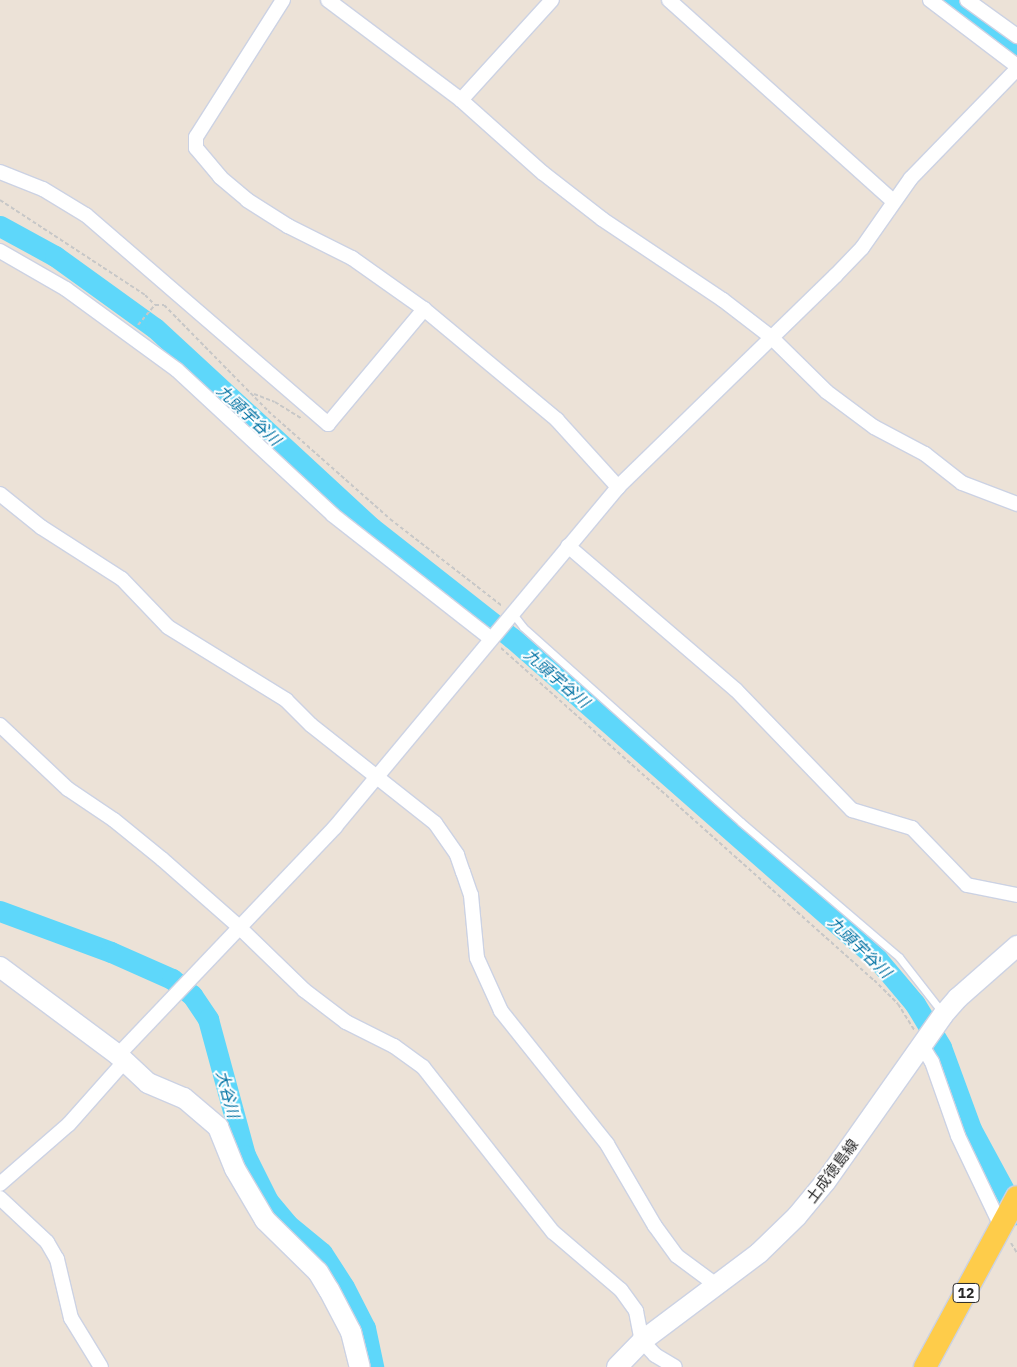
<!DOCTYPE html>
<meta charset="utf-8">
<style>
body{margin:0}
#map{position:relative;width:1017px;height:1367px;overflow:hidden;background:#ece2d7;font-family:"IBM Plex Sans","Noto Sans JP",sans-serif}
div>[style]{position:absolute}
.river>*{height:21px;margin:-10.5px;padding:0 10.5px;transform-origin:10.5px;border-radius:10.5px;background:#5ed7fa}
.path>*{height:2px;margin-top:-1px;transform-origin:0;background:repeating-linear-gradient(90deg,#c7c7c7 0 4px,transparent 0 6.5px)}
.roads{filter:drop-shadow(1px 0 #ccd2e3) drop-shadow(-1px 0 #ccd2e3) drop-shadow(0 1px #ccd2e3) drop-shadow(0 -1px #ccd2e3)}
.lane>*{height:7px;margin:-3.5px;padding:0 3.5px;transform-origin:3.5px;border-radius:3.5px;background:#fff}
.street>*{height:14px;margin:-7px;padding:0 7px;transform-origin:7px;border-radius:7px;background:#fff}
.secondary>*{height:20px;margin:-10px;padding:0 10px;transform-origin:10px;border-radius:10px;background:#fff}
.primary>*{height:22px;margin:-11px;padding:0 11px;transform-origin:11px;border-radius:11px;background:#fecc4a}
span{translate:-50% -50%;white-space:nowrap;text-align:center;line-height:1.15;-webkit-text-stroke:4px #fff;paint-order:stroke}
.shield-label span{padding:1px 4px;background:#fff;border:1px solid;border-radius:4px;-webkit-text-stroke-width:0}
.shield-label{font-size:14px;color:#282828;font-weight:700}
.street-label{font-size:15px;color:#282828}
.water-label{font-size:16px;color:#0072a3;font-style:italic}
</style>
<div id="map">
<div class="river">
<div style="left:948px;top:0;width:85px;rotate:35.9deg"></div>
<div style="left:0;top:226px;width:63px;rotate:28.6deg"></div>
<div style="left:55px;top:256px;width:123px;rotate:35.8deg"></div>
<div style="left:155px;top:328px;width:295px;rotate:42.7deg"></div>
<div style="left:372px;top:528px;width:178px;rotate:38.2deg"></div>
<div style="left:512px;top:638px;width:487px;rotate:41.3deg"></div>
<div style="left:878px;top:960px;width:57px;rotate:49.9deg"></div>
<div style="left:915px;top:1004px;width:50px;rotate:58.8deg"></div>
<div style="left:941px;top:1047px;width:87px;rotate:69.9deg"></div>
<div style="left:971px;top:1129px;width:97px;rotate:61.6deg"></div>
<div style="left:0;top:911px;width:118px;rotate:20.3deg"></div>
<div style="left:111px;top:952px;width:67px;rotate:23.9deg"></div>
<div style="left:172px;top:979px;width:26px;rotate:39deg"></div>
<div style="left:192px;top:995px;width:29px;rotate:56deg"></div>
<div style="left:208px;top:1019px;width:141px;rotate:74.8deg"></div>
<div style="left:245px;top:1155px;width:51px;rotate:63.4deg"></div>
<div style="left:268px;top:1201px;width:30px;rotate:50deg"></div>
<div style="left:287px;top:1224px;width:45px;rotate:39.6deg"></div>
<div style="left:322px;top:1253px;width:40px;rotate:57.1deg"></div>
<div style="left:344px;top:1287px;width:46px;rotate:62.9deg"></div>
<div style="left:365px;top:1328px;width:40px;rotate:78deg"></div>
</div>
<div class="path">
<div style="left:0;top:200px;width:173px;rotate:33.2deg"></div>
<div style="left:145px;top:295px;width:14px;rotate:45deg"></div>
<div style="left:155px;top:305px;width:9px"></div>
<div style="left:164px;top:305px;width:148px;rotate:45.5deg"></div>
<div style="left:268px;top:411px;width:163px;rotate:41.5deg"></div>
<div style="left:390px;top:519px;width:142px;rotate:37.8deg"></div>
<div style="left:138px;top:325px;width:25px;rotate:-50deg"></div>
<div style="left:254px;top:394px;width:22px;rotate:21deg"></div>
<div style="left:275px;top:402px;width:31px;rotate:32deg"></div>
<div style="left:501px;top:648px;width:499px;rotate:41.7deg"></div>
<div style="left:874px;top:980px;width:34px;rotate:45deg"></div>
<div style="left:898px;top:1004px;width:31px;rotate:58deg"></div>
<div style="left:1011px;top:1243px;width:12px;rotate:59deg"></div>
</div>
<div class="roads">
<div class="lane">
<div style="left:513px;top:614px;width:16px;rotate:52deg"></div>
<div style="left:523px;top:627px;width:292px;rotate:41.8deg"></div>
<div style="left:741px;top:822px;width:208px;rotate:40.5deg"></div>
<div style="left:899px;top:957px;width:70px;rotate:52deg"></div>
</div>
<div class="street">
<div style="left:283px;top:0;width:162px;rotate:122.4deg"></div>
<div style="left:196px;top:137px;width:11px;rotate:90deg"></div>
<div style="left:196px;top:148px;width:38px;rotate:50deg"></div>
<div style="left:220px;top:177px;width:35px;rotate:40deg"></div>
<div style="left:247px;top:200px;width:49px;rotate:32.4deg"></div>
<div style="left:288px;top:226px;width:72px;rotate:26.6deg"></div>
<div style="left:352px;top:258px;width:88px;rotate:35.3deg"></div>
<div style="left:424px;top:309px;width:173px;rotate:39.8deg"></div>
<div style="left:557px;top:420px;width:91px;rotate:47.7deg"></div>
<div style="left:328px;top:0;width:166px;rotate:36.9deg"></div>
<div style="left:461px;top:100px;width:110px;rotate:41.7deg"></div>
<div style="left:543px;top:173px;width:75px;rotate:37.9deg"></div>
<div style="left:602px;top:219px;width:146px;rotate:33.8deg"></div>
<div style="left:723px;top:300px;width:61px;rotate:37.6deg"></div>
<div style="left:771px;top:337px;width:78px;rotate:44.5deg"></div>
<div style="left:827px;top:392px;width:59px;rotate:36.7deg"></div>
<div style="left:874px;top:427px;width:58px;rotate:27.9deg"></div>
<div style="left:925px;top:454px;width:47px;rotate:38.1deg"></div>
<div style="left:962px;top:483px;width:59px;rotate:20.9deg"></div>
<div style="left:669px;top:0;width:300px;rotate:41.9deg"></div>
<div style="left:930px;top:0;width:109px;rotate:37.2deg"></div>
<div style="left:967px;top:0;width:62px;rotate:35.8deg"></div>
<div style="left:461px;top:100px;width:135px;rotate:-47.7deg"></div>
<div style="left:0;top:172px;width:46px;rotate:21.6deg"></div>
<div style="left:43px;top:189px;width:50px;rotate:31.2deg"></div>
<div style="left:86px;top:215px;width:320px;rotate:40.8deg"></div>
<div style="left:328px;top:424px;width:150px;rotate:-50.1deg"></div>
<div style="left:0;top:251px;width:76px;rotate:29.9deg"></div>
<div style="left:66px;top:289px;width:137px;rotate:36.1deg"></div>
<div style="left:177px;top:370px;width:213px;rotate:42.9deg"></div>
<div style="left:333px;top:515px;width:199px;rotate:38.1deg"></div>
<div style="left:0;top:494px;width:53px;rotate:38.8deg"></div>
<div style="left:41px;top:527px;width:96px;rotate:32.7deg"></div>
<div style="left:122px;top:579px;width:66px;rotate:46.2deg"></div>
<div style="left:168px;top:627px;width:139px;rotate:31.7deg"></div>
<div style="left:286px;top:700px;width:35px;rotate:45deg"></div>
<div style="left:311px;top:725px;width:158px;rotate:38.3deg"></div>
<div style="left:435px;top:823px;width:39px;rotate:55deg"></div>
<div style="left:457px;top:855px;width:18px;rotate:71deg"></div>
<div style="left:463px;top:872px;width:24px;rotate:71deg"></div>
<div style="left:471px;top:895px;width:63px;rotate:84.6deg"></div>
<div style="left:477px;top:958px;width:58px;rotate:65.6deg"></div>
<div style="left:501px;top:1011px;width:170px;rotate:51.4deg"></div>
<div style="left:607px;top:1144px;width:95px;rotate:59.7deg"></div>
<div style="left:655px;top:1226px;width:37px;rotate:54deg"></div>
<div style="left:677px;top:1256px;width:49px;rotate:36.6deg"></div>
<div style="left:568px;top:546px;width:221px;rotate:40.6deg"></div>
<div style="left:736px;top:690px;width:167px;rotate:46deg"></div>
<div style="left:852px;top:810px;width:63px;rotate:16.7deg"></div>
<div style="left:912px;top:828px;width:79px;rotate:46deg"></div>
<div style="left:967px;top:885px;width:51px;rotate:11.3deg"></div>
<div style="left:0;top:725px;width:93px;rotate:43.3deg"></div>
<div style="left:68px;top:789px;width:55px;rotate:34deg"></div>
<div style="left:114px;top:820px;width:62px;rotate:39.1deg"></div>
<div style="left:162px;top:859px;width:103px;rotate:41.4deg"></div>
<div style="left:239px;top:927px;width:91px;rotate:44.1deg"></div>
<div style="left:304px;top:990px;width:53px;rotate:37.3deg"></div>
<div style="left:346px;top:1022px;width:54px;rotate:26.6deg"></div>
<div style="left:394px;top:1046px;width:36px;rotate:36deg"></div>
<div style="left:423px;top:1067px;width:210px;rotate:51.8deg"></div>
<div style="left:553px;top:1232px;width:89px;rotate:40.5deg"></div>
<div style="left:621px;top:1290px;width:26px;rotate:54deg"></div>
<div style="left:636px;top:1311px;width:31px;rotate:79deg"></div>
<div style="left:642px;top:1341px;width:19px;rotate:47deg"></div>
<div style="left:655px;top:1355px;width:23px;rotate:31deg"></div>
<div style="left:922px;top:1046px;width:19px;rotate:58deg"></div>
<div style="left:932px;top:1062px;width:78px;rotate:70.6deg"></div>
<div style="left:958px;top:1136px;width:100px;rotate:64.5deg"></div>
<div style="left:118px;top:1055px;width:315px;rotate:-46.4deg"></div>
<div style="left:335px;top:827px;width:442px;rotate:-50.2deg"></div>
<div style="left:618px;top:487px;width:303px;rotate:-44.2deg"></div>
<div style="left:835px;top:276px;width:39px;rotate:-46deg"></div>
<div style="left:862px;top:248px;width:85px;rotate:-55deg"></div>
<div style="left:911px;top:178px;width:152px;rotate:-45.8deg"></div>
<div style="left:0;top:1184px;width:91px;rotate:-41deg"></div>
<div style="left:69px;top:1124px;width:84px;rotate:-48.4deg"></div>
<div style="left:0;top:1198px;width:64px;rotate:43.1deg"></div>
<div style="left:47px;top:1242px;width:20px;rotate:60deg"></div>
<div style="left:57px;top:1259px;width:61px;rotate:76.7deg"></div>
<div style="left:71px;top:1318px;width:57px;rotate:58.5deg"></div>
</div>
<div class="secondary">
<div style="left:0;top:967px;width:147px;rotate:36.7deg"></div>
<div style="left:118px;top:1055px;width:41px;rotate:43deg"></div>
<div style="left:148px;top:1083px;width:39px;rotate:23deg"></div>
<div style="left:184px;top:1098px;width:45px;rotate:40.5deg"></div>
<div style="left:218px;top:1127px;width:45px;rotate:68deg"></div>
<div style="left:235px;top:1169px;width:59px;rotate:59.5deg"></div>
<div style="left:265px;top:1220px;width:74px;rotate:44.5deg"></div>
<div style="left:318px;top:1272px;width:21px;rotate:59deg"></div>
<div style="left:329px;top:1290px;width:47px;rotate:62.4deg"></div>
<div style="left:351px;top:1332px;width:36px;rotate:76deg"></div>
<div style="left:617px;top:1367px;width:36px;rotate:-46deg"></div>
<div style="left:642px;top:1341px;width:146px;rotate:-36.9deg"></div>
<div style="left:759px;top:1253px;width:53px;rotate:-44.2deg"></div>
<div style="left:797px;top:1216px;width:45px;rotate:-50.4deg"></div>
<div style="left:826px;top:1181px;width:203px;rotate:-54.8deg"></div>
<div style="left:943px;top:1015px;width:23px;rotate:-49deg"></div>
<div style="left:958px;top:998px;width:79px;rotate:-41.4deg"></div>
</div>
<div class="primary">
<div style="left:925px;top:1367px;width:193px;rotate:-61.6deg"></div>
</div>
</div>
<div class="shield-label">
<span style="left:966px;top:1293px">12</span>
</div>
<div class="street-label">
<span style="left:832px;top:1171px;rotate:-53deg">土成徳島線</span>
</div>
<div class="water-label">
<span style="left:249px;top:415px;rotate:43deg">九頭宇谷川</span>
<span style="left:557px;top:678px;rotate:41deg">九頭宇谷川</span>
<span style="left:860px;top:947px;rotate:44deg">九頭宇谷川</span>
<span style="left:228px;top:1094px;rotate:75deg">大谷川</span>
</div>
</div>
